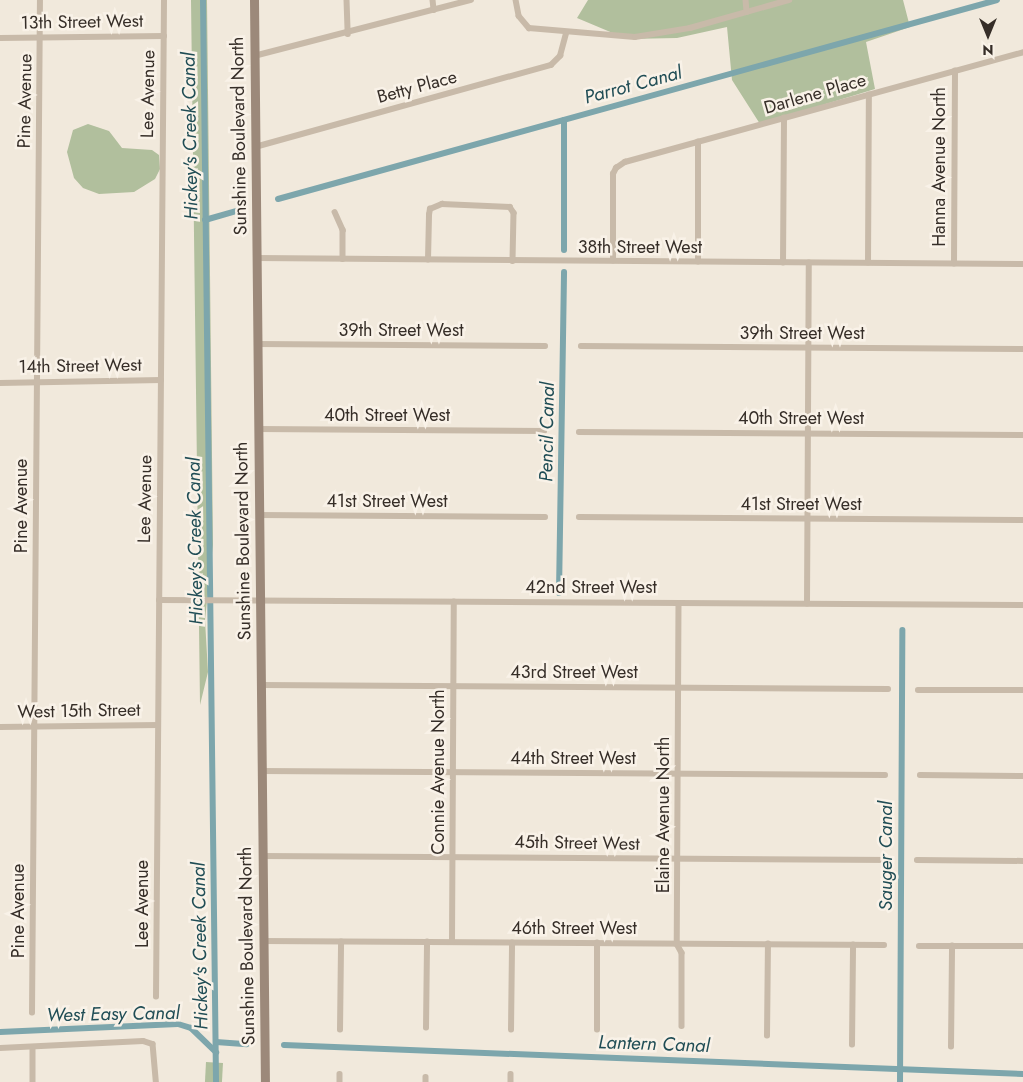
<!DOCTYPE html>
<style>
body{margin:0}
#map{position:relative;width:1023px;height:1082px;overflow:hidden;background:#f1e9dc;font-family:Jost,sans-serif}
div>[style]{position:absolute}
.green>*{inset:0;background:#b1bf9d;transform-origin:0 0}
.canal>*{height:6px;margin:-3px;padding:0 3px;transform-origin:3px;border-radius:3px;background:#7da6ac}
.street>*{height:5.5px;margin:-2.75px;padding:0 2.75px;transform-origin:2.75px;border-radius:2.75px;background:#c8baa9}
.secondary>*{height:9px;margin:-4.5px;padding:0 4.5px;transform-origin:4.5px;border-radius:4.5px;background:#9c897a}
span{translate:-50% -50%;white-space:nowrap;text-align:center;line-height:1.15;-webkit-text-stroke:5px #f9f2e8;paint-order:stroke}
.street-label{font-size:18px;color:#362e28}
.water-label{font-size:19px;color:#204d55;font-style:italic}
.north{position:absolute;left:963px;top:10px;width:50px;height:50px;-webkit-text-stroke:4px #f9f2e8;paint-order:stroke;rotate:180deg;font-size:14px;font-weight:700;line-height:20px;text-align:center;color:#362e28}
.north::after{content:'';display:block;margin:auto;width:18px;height:22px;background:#362e28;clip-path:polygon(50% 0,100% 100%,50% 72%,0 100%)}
</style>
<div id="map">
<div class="green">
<div style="clip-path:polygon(191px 0,207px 0,213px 545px,205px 620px,208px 672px,200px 705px)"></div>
<div style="clip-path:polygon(588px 0,903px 0,910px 27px,866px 42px,875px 89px,760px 124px,732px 80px,727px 27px,677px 38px,627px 39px,577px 18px)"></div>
<div style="clip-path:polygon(88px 124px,109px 131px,122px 148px,152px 150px,159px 155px,160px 169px,155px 179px,134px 192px,99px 194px,83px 188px,74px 178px,67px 152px,73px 130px)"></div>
<div style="left:206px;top:1062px;width:17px;height:20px;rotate:3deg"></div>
</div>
<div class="canal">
<div style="left:203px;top:0;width:1082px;rotate:89.31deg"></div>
<div style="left:564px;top:120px;width:130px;rotate:90deg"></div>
<div style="left:278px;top:199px;width:746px;rotate:-15.47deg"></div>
<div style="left:205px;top:220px;width:33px;rotate:-16deg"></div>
<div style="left:559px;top:593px;width:321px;rotate:-89.1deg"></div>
<div style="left:0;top:1032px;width:178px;rotate:-2.6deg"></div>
<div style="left:178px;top:1024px;width:14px;rotate:17deg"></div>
<div style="left:191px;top:1028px;width:35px;rotate:44deg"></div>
<div style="left:216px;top:1042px;width:31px;rotate:4deg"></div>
<div style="left:284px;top:1045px;width:740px;rotate:2.25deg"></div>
<div style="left:900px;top:1082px;width:452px;rotate:-89.7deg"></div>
</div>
<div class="street">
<div style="left:347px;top:0;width:34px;rotate:88deg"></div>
<div style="left:433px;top:0;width:10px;rotate:84deg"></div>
<div style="left:516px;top:0;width:16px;rotate:79deg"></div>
<div style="left:519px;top:16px;width:16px;rotate:50deg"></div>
<div style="left:529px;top:28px;width:106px;rotate:4.9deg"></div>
<div style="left:635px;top:37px;width:56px;rotate:-9.3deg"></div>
<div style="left:690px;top:28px;width:103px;rotate:-15.8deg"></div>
<div style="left:746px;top:0;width:12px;rotate:85deg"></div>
<div style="left:0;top:38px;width:164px;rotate:-0.7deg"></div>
<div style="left:254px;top:56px;width:224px;rotate:-14.5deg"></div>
<div style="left:255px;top:147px;width:307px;rotate:-15.5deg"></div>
<div style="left:551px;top:65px;width:13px;rotate:-45deg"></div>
<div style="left:560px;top:56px;width:24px;rotate:-75deg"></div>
<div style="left:335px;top:212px;width:20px;rotate:66deg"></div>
<div style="left:343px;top:230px;width:29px;rotate:90deg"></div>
<div style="left:257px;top:258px;width:766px;rotate:0.45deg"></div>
<div style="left:428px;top:260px;width:45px;rotate:-88.7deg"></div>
<div style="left:429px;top:215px;width:6px;rotate:-81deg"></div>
<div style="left:430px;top:209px;width:13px;rotate:-23deg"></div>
<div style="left:442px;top:204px;width:68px;rotate:2.5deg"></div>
<div style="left:510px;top:207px;width:7px;rotate:56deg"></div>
<div style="left:514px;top:213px;width:48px;rotate:91.2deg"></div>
<div style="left:613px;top:261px;width:87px;rotate:-90deg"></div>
<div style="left:613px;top:174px;width:7px;rotate:-63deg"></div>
<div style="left:616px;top:168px;width:11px;rotate:-34deg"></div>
<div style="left:625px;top:162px;width:413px;rotate:-15.4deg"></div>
<div style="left:698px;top:262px;width:120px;rotate:-90deg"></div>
<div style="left:783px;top:263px;width:145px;rotate:-89.6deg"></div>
<div style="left:868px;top:263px;width:168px;rotate:-89.7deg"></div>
<div style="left:954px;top:264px;width:193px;rotate:-89.7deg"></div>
<div style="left:258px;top:344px;width:287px;rotate:0.4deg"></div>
<div style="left:581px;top:346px;width:442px;rotate:0.4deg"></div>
<div style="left:0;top:383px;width:161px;rotate:-1.1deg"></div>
<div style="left:258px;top:429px;width:286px;rotate:0.4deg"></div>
<div style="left:579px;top:432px;width:444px;rotate:0.4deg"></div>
<div style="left:259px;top:515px;width:286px;rotate:0.4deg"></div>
<div style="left:579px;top:517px;width:444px;rotate:0.4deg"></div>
<div style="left:159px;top:600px;width:864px;rotate:0.33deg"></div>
<div style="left:679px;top:603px;width:341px;rotate:90.3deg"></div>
<div style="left:677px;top:944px;width:10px;rotate:61deg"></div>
<div style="left:682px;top:953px;width:73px;rotate:90deg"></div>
<div style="left:807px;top:604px;width:341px;rotate:-89.7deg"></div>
<div style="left:261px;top:685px;width:627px;rotate:0.37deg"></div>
<div style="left:918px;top:690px;width:105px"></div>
<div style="left:0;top:727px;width:158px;rotate:-0.7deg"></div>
<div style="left:261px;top:771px;width:624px;rotate:0.37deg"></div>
<div style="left:920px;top:775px;width:103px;rotate:0.6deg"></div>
<div style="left:262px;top:856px;width:629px;rotate:0.36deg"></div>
<div style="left:917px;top:860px;width:106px;rotate:0.5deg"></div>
<div style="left:263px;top:941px;width:621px;rotate:0.37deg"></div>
<div style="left:452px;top:942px;width:340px;rotate:-89.7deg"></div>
<div style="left:919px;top:946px;width:104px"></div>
<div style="left:156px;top:997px;width:997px;rotate:-89.54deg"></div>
<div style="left:32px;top:1013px;width:1013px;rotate:-89.55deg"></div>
<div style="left:426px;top:1028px;width:86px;rotate:-89.3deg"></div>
<div style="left:340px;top:1030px;width:88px;rotate:-89.3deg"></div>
<div style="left:511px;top:1030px;width:87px;rotate:-89.3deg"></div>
<div style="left:597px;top:1030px;width:87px;rotate:-90deg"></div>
<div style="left:767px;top:1036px;width:92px;rotate:-89.4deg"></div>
<div style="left:852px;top:1045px;width:100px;rotate:-89.4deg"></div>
<div style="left:33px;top:1047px;width:35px;rotate:90deg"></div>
<div style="left:951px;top:1047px;width:101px;rotate:-89.4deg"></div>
<div style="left:0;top:1048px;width:143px;rotate:-2.8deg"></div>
<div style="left:143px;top:1041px;width:10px;rotate:17deg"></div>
<div style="left:153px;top:1044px;width:38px;rotate:85deg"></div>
<div style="left:340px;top:1074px;width:8px;rotate:90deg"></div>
<div style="left:511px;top:1074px;width:8px;rotate:90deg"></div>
<div style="left:426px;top:1077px;width:5px;rotate:90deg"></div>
</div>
<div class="secondary">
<div style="left:254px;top:0;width:1082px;rotate:89.42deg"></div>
</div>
<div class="street-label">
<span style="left:82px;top:22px;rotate:-1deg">13th Street West</span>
<span style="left:417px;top:87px;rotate:-15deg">Betty Place</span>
<span style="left:148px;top:94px;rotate:-89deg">Lee Avenue</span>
<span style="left:815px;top:94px;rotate:-16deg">Darlene Place</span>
<span style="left:25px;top:101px;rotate:-89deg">Pine Avenue</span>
<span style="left:239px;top:136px;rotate:-91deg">Sunshine Boulevard North</span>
<span style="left:939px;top:167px;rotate:-90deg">Hanna Avenue North</span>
<span style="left:640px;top:247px">38th Street West</span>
<span style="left:401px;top:330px">39th Street West</span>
<span style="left:802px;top:333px">39th Street West</span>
<span style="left:80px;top:366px;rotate:-1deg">14th Street West</span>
<span style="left:387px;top:415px">40th Street West</span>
<span style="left:801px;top:418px">40th Street West</span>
<span style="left:145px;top:499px;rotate:-89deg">Lee Avenue</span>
<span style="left:387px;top:501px">41st Street West</span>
<span style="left:801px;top:504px">41st Street West</span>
<span style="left:21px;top:506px;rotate:-90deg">Pine Avenue</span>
<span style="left:243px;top:541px;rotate:-91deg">Sunshine Boulevard North</span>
<span style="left:591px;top:587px">42nd Street West</span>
<span style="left:574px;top:672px">43rd Street West</span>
<span style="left:79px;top:711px;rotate:-1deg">West 15th Street</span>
<span style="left:573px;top:758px">44th Street West</span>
<span style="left:438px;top:772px;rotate:-90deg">Connie Avenue North</span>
<span style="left:663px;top:815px;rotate:-90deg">Elaine Avenue North</span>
<span style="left:577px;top:843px;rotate:1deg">45th Street West</span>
<span style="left:142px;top:904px;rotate:-90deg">Lee Avenue</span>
<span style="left:18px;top:911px;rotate:-90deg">Pine Avenue</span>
<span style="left:574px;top:928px">46th Street West</span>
<span style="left:247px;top:946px;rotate:-91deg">Sunshine Boulevard North</span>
</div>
<div class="water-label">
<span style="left:633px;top:85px;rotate:-15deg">Parrot Canal</span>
<span style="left:190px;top:136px;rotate:-91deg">Hickey's Creek Canal</span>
<span style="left:547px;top:432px;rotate:-89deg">Pencil Canal</span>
<span style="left:195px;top:541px;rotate:-91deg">Hickey's Creek Canal</span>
<span style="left:886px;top:856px;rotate:-90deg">Sauger Canal</span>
<span style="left:200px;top:946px;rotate:-91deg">Hickey's Creek Canal</span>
<span style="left:113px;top:1014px;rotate:-1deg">West Easy Canal</span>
<span style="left:654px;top:1044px;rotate:2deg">Lantern Canal</span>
</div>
<div class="north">N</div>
</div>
